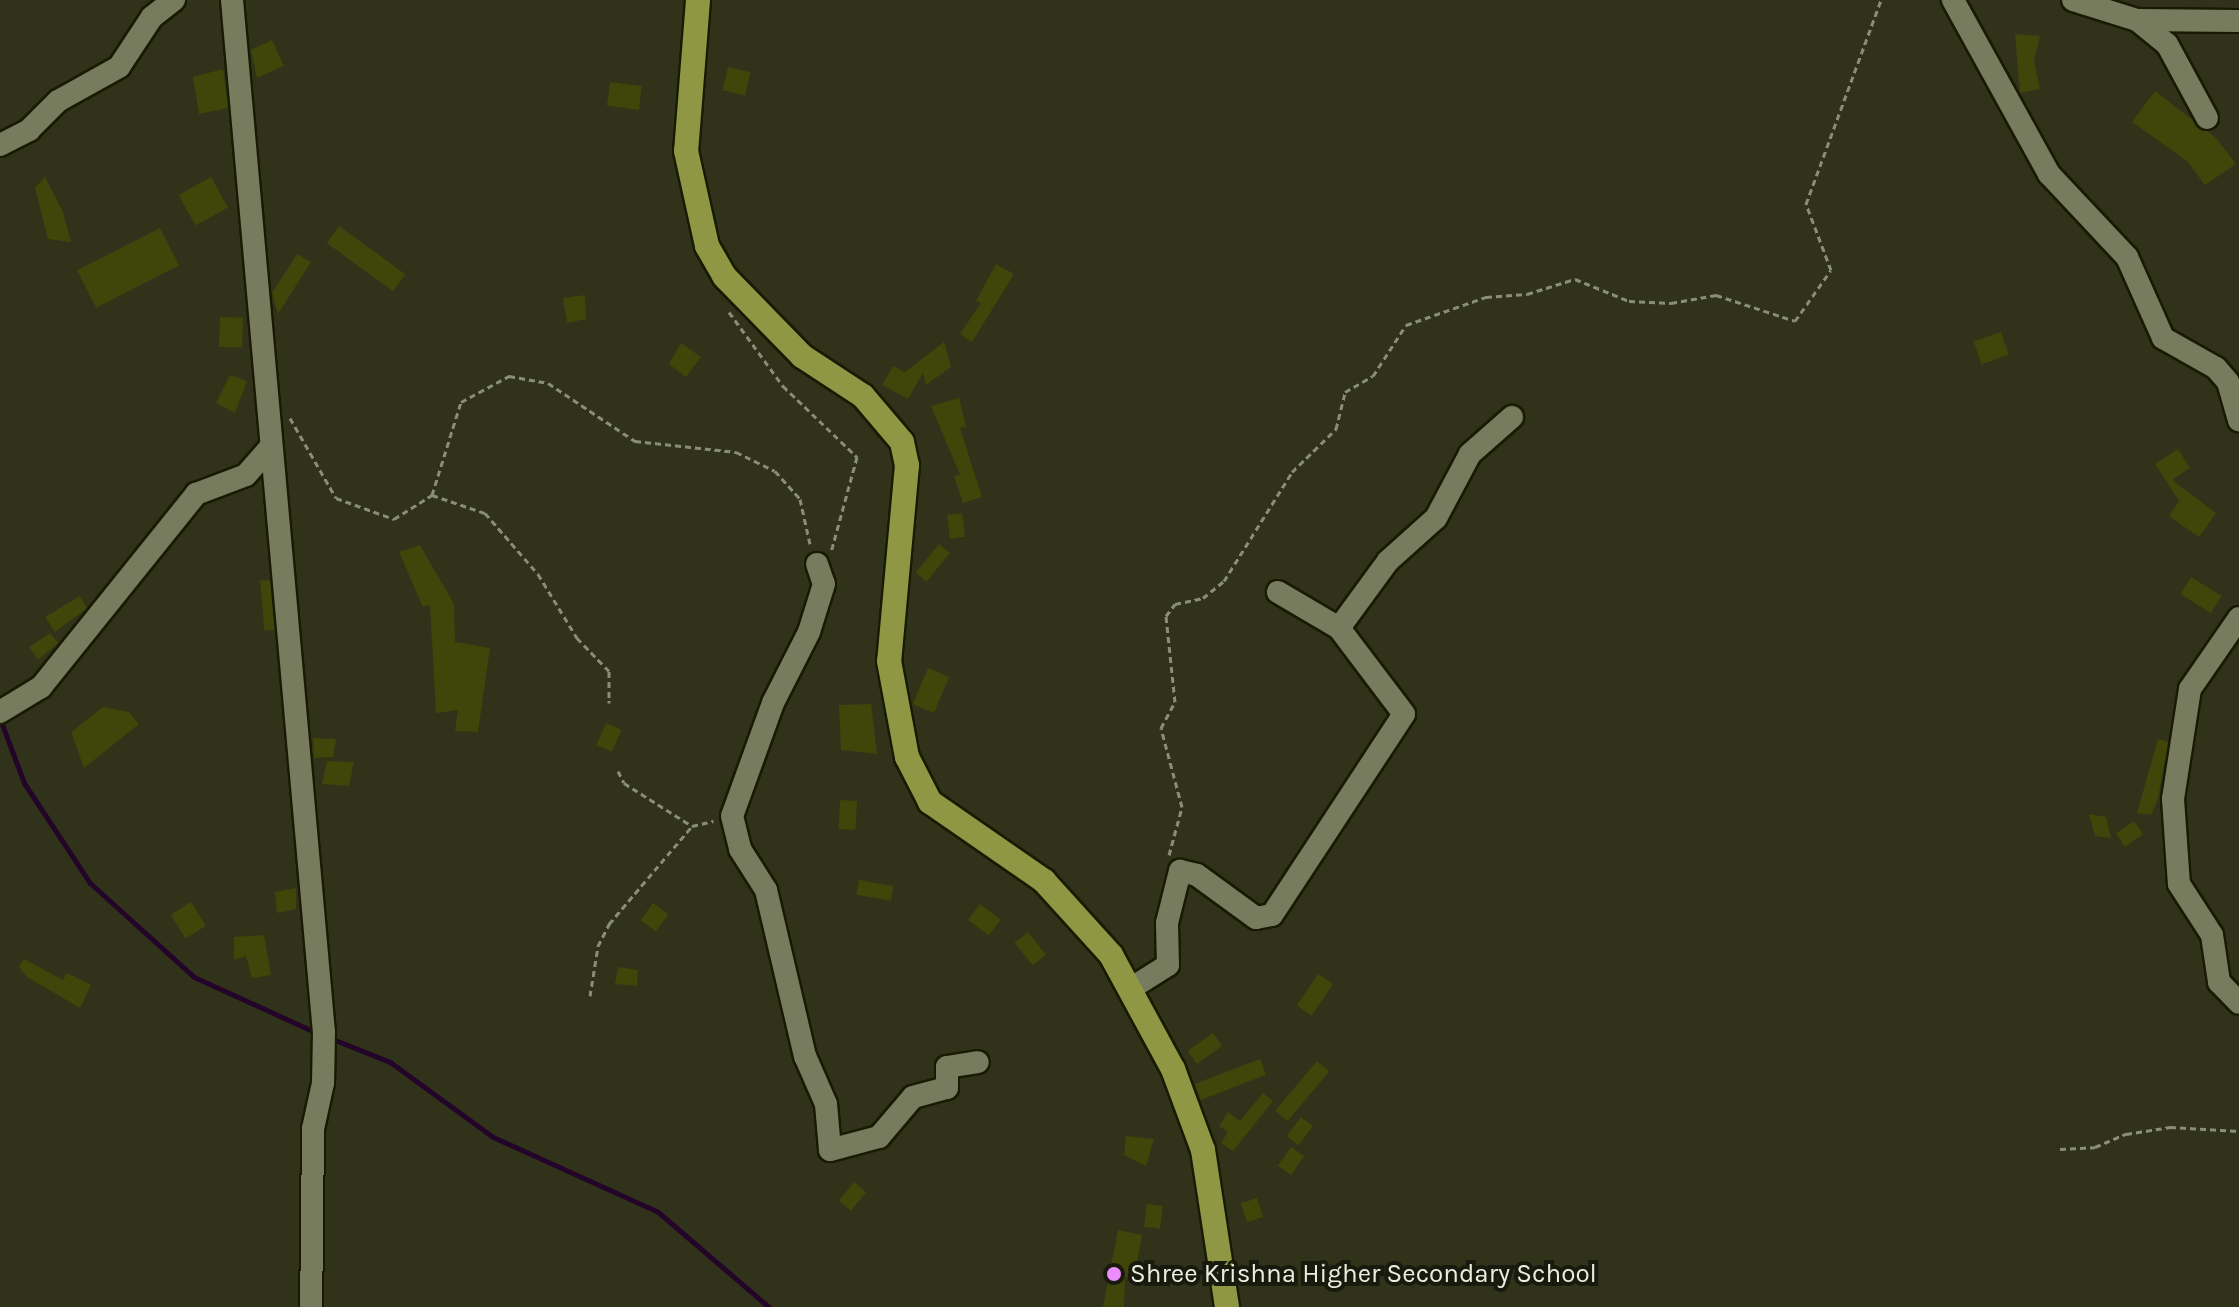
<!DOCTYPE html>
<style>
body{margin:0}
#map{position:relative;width:2239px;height:1307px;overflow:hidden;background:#303319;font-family:Karla,sans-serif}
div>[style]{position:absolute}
.stream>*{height:5px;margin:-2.5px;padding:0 2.5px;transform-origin:2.5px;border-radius:2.5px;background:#24052a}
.building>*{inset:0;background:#40450a;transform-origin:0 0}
.path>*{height:3px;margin-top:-1.5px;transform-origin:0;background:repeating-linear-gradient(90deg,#8a8d78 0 6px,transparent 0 10px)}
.roads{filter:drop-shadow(2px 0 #181b02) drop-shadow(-2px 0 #181b02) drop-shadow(0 2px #181b02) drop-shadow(0 -2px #181b02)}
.minor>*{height:22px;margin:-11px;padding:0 11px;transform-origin:11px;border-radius:11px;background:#787c5f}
.major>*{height:24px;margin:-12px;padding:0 12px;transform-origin:12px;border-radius:12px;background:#8f9745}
.dots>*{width:22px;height:22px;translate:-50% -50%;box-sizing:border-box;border:4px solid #181a0e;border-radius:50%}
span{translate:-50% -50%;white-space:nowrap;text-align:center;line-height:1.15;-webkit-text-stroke:8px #181a0e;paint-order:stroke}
.poi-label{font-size:26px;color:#ebeede}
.left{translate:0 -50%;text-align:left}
</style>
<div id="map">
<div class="stream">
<div style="left:0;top:719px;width:68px;rotate:69.4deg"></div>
<div style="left:24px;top:783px;width:120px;rotate:56.6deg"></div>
<div style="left:90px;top:883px;width:140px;rotate:42.1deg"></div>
<div style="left:194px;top:977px;width:135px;rotate:24.5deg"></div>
<div style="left:330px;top:1038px;width:65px;rotate:21.8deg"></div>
<div style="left:390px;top:1062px;width:127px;rotate:36.1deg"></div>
<div style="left:493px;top:1137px;width:181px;rotate:24.4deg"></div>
<div style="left:658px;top:1212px;width:146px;rotate:40.6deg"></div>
</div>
<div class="building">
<div style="clip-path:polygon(2015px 34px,2040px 36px,2034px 61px,2040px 89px,2020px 93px)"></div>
<div style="clip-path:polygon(272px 40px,284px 66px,257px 78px,251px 50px)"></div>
<div style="left:728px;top:67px;width:23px;height:24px;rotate:13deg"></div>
<div style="clip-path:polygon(223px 69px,228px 108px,199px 114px,193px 77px)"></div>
<div style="left:610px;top:82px;width:32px;height:24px;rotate:7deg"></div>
<div style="clip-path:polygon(2155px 91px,2216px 138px,2236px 164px,2205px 185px,2187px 161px,2132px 122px)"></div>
<div style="clip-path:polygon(45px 177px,63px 212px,71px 242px,48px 239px,35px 188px)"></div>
<div style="left:211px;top:177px;width:35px;height:37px;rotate:61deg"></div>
<div style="left:339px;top:226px;width:82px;height:21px;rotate:36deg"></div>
<div style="left:160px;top:228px;width:42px;height:93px;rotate:63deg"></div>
<div style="clip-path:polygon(297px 254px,311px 262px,278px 314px,272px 293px)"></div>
<div style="clip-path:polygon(996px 264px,1014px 274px,972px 342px,960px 334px,981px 303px,976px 301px)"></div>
<div style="clip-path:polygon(585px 295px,586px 319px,567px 323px,563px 298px)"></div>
<div style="left:220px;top:317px;width:23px;height:30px;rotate:2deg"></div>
<div style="left:2001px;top:332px;width:24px;height:29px;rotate:71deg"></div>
<div style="clip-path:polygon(944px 342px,951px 367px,926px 385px,923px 373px,908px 399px,882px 385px,893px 366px,905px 372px)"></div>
<div style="clip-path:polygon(681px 343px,701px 357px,686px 377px,669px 364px)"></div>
<div style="clip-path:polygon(230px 375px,247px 381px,235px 413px,216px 403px)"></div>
<div style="clip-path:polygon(959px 398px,966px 427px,960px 428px,982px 497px,963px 503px,954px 476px,960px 475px,931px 406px)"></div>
<div style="clip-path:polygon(2178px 449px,2190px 468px,2172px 480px,2216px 513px,2199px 537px,2169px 516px,2179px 501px,2155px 464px)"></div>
<div style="left:962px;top:513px;width:24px;height:15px;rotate:83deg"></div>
<div style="left:939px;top:544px;width:14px;height:37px;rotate:39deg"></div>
<div style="clip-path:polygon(420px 545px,454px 604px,455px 642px,490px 648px,478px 732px,455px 731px,458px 710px,436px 713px,430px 605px,423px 607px,399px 552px)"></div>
<div style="left:2191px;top:577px;width:36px;height:20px;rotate:32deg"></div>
<div style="left:270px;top:580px;width:50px;height:10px;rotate:85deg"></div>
<div style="clip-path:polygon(80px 596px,87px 608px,55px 632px,45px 617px)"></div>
<div style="clip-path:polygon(50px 633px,58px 643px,38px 660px,29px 647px)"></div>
<div style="left:928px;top:668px;width:23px;height:39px;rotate:23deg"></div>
<div style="clip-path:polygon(871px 704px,877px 754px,841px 750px,839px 705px)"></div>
<div style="clip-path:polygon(103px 707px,129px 712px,139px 724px,84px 768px,71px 732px)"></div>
<div style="left:606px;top:723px;width:17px;height:24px;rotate:24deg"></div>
<div style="clip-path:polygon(313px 738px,336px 739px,333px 757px,314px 758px)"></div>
<div style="clip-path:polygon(2158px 739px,2168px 742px,2158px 799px,2151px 815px,2137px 813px)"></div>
<div style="clip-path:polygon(327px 761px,354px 762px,349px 786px,322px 784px)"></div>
<div style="left:840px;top:800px;width:17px;height:29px;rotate:3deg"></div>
<div style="clip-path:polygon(2089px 814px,2106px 817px,2111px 838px,2095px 836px)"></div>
<div style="left:2134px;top:821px;width:16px;height:22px;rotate:55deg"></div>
<div style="left:859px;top:880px;width:35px;height:15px;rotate:10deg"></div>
<div style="clip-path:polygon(296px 888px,296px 909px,277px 913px,275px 892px)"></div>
<div style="left:191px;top:902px;width:28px;height:24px;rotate:58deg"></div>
<div style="left:653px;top:903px;width:19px;height:21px;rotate:36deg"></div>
<div style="left:980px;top:904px;width:26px;height:20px;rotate:37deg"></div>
<div style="left:1028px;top:932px;width:29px;height:17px;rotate:52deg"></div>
<div style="clip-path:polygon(264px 935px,271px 975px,252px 978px,246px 956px,234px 960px,234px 937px)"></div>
<div style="clip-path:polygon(24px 959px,63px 980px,67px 973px,91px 985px,80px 1008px,27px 977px,19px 967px)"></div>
<div style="clip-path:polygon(618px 967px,638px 970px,637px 986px,615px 984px)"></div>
<div style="left:1318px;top:974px;width:18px;height:38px;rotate:34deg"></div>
<div style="left:1213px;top:1033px;width:16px;height:31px;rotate:55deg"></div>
<div style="left:1260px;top:1059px;width:17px;height:70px;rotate:69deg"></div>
<div style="left:1317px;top:1061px;width:16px;height:65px;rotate:40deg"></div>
<div style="clip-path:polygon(1263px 1093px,1273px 1101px,1233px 1151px,1221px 1143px,1228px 1132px,1219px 1126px,1228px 1112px,1240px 1121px)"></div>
<div style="left:1301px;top:1117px;width:15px;height:24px;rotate:37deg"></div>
<div style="clip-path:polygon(1126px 1136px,1154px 1139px,1146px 1166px,1124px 1155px)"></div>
<div style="left:1291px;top:1147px;width:16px;height:23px;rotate:35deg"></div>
<div style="left:854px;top:1182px;width:16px;height:24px;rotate:40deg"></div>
<div style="left:1257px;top:1198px;width:20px;height:17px;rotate:72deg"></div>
<div style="left:1147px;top:1204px;width:16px;height:23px;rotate:7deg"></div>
<div style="clip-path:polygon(1118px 1230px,1142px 1235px,1134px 1279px,1125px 1277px,1124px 1307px,1103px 1307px)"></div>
</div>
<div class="path">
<div style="left:729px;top:312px;width:92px;rotate:53.9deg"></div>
<div style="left:783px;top:386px;width:103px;rotate:43.8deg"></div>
<div style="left:857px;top:457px;width:98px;rotate:105.3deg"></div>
<div style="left:290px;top:418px;width:92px;rotate:60.1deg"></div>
<div style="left:336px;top:498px;width:62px;rotate:19.9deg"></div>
<div style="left:394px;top:519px;width:45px;rotate:-32.3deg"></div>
<div style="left:432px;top:495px;width:97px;rotate:-72.7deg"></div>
<div style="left:461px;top:402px;width:55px;rotate:-28.4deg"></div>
<div style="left:509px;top:376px;width:40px;rotate:10deg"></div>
<div style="left:548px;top:383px;width:105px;rotate:33.7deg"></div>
<div style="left:635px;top:441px;width:102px;rotate:6.2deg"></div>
<div style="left:736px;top:452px;width:43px;rotate:26deg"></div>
<div style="left:775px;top:471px;width:38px;rotate:48deg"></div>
<div style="left:800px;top:499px;width:46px;rotate:77.5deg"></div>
<div style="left:432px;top:495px;width:56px;rotate:18.8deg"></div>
<div style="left:485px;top:513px;width:81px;rotate:49deg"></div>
<div style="left:538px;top:574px;width:75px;rotate:58.6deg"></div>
<div style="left:577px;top:638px;width:46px;rotate:45.9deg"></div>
<div style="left:609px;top:671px;width:32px;rotate:90deg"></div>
<div style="left:618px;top:771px;width:13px;rotate:63deg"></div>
<div style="left:624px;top:783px;width:80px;rotate:32.3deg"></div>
<div style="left:692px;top:826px;width:22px;rotate:-13deg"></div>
<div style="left:1169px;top:855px;width:50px;rotate:-74.8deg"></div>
<div style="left:1182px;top:807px;width:82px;rotate:-104.9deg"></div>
<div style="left:1161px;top:728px;width:30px;rotate:-62deg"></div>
<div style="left:1175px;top:702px;width:86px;rotate:-96deg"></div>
<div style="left:1166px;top:616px;width:15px;rotate:-53deg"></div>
<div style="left:1175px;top:604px;width:29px;rotate:-12deg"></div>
<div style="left:1203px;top:598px;width:27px;rotate:-39deg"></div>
<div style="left:1224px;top:581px;width:128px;rotate:-58deg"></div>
<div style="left:1292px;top:472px;width:62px;rotate:-44.3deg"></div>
<div style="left:1336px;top:429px;width:38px;rotate:-76deg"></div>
<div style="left:1345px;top:392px;width:32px;rotate:-30deg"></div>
<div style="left:1373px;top:376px;width:61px;rotate:-57.1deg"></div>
<div style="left:1406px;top:325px;width:85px;rotate:-19.3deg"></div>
<div style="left:1486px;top:297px;width:41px;rotate:-4.2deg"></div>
<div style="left:1527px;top:294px;width:50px;rotate:-17.4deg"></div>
<div style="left:1575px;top:279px;width:58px;rotate:22.2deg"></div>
<div style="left:1629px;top:301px;width:42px;rotate:2.7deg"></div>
<div style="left:1671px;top:303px;width:46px;rotate:-10.1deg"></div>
<div style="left:1716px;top:295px;width:83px;rotate:18.2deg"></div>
<div style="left:1795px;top:321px;width:62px;rotate:-54.8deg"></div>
<div style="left:1831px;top:270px;width:71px;rotate:-110.7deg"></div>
<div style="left:1806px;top:204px;width:217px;rotate:-69.8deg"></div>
<div style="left:590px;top:996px;width:51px;rotate:-80.9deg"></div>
<div style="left:598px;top:946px;width:25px;rotate:-63deg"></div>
<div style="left:609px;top:924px;width:128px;rotate:-49.7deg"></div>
<div style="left:2060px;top:1149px;width:35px;rotate:-3deg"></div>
<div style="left:2095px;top:1147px;width:34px;rotate:-23deg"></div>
<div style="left:2126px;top:1134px;width:45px;rotate:-9deg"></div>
<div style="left:2170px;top:1127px;width:69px;rotate:3.3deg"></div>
</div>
<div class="roads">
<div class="minor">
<div style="left:232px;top:0;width:1036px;rotate:84.91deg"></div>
<div style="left:324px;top:1032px;width:51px;rotate:91.1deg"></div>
<div style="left:323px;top:1083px;width:47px;rotate:102.3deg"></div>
<div style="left:313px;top:1129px;width:178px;rotate:90.6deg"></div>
<div style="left:1953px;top:0;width:199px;rotate:61.1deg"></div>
<div style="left:2049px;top:174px;width:114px;rotate:46.8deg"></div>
<div style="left:2127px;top:257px;width:89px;rotate:66deg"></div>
<div style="left:2163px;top:338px;width:61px;rotate:29.5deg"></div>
<div style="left:2216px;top:368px;width:18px;rotate:49deg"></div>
<div style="left:2228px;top:382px;width:40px;rotate:74deg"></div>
<div style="left:2073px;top:0;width:67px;rotate:17.4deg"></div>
<div style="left:2137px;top:20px;width:102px;rotate:0.6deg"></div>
<div style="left:2137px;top:20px;width:38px;rotate:39deg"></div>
<div style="left:2167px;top:44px;width:84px;rotate:61.6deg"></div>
<div style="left:0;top:145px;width:33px;rotate:-27deg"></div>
<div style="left:29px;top:130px;width:41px;rotate:-45deg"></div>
<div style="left:58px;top:101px;width:70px;rotate:-29.1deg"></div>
<div style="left:119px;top:67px;width:60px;rotate:-56.6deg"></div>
<div style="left:152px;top:17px;width:28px;rotate:-38deg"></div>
<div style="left:817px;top:564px;width:21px;rotate:71deg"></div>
<div style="left:824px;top:584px;width:50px;rotate:107.4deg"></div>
<div style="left:809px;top:632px;width:80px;rotate:116.9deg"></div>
<div style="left:773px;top:703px;width:120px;rotate:109.9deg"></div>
<div style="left:732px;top:816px;width:34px;rotate:76deg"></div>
<div style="left:740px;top:849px;width:49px;rotate:57.6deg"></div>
<div style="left:766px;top:890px;width:171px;rotate:76.8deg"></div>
<div style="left:805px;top:1056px;width:52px;rotate:66.4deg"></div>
<div style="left:826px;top:1104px;width:46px;rotate:85deg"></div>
<div style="left:830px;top:1150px;width:51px;rotate:-14.9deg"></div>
<div style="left:879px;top:1137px;width:52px;rotate:-49.6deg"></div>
<div style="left:913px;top:1097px;width:35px;rotate:-15deg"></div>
<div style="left:947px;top:1088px;width:21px;rotate:-90deg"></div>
<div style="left:947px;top:1067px;width:31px;rotate:-9deg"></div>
<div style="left:2239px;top:618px;width:86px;rotate:124.6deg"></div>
<div style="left:2190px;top:689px;width:111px;rotate:98.8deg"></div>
<div style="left:2173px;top:799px;width:85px;rotate:86deg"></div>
<div style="left:2179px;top:884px;width:61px;rotate:57.1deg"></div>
<div style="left:2212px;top:935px;width:48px;rotate:81.5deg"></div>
<div style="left:2219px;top:982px;width:29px;rotate:46deg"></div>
<div style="left:1339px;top:628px;width:83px;rotate:-53.8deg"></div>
<div style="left:1388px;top:561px;width:64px;rotate:-41.9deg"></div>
<div style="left:1436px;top:518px;width:72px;rotate:-62deg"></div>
<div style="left:1470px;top:454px;width:56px;rotate:-41.4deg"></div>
<div style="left:0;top:712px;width:48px;rotate:-31.4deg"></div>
<div style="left:41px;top:687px;width:248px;rotate:-51.2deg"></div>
<div style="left:196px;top:494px;width:53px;rotate:-20.8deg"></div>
<div style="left:246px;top:475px;width:33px;rotate:-49deg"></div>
<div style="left:1130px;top:989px;width:45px;rotate:-32.3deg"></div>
<div style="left:1168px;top:965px;width:42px;rotate:-91.4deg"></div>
<div style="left:1167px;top:923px;width:54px;rotate:-76deg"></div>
<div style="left:1180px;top:871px;width:17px;rotate:13deg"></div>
<div style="left:1197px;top:875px;width:73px;rotate:36.1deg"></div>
<div style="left:1256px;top:918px;width:16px;rotate:-11deg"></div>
<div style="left:1272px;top:915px;width:240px;rotate:-56.7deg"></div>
<div style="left:1404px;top:714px;width:108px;rotate:-127.1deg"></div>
<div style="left:1339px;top:628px;width:71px;rotate:-149.5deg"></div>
</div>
<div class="major">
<div style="left:698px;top:0;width:151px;rotate:94.5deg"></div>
<div style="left:686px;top:151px;width:97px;rotate:77.5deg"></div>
<div style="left:707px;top:246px;width:34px;rotate:60deg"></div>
<div style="left:724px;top:276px;width:112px;rotate:45.7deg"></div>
<div style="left:802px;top:356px;width:73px;rotate:33.3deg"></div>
<div style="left:863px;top:396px;width:60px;rotate:49.7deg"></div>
<div style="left:902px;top:442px;width:24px;rotate:78deg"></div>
<div style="left:907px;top:465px;width:197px;rotate:95.2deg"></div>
<div style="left:889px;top:661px;width:98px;rotate:79.4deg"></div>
<div style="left:907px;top:757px;width:51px;rotate:62.9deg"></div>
<div style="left:930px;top:802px;width:139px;rotate:34.7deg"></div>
<div style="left:1044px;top:881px;width:100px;rotate:47.8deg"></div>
<div style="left:1111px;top:955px;width:130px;rotate:61.5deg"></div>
<div style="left:1173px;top:1069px;width:86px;rotate:69.7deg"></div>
<div style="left:1203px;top:1150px;width:159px;rotate:81.3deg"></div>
</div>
</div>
<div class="dots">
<div style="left:1114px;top:1274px;background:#eb8dfc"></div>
</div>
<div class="poi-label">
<span class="left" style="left:1130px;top:1274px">Shree Krishna Higher Secondary School</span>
</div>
</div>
